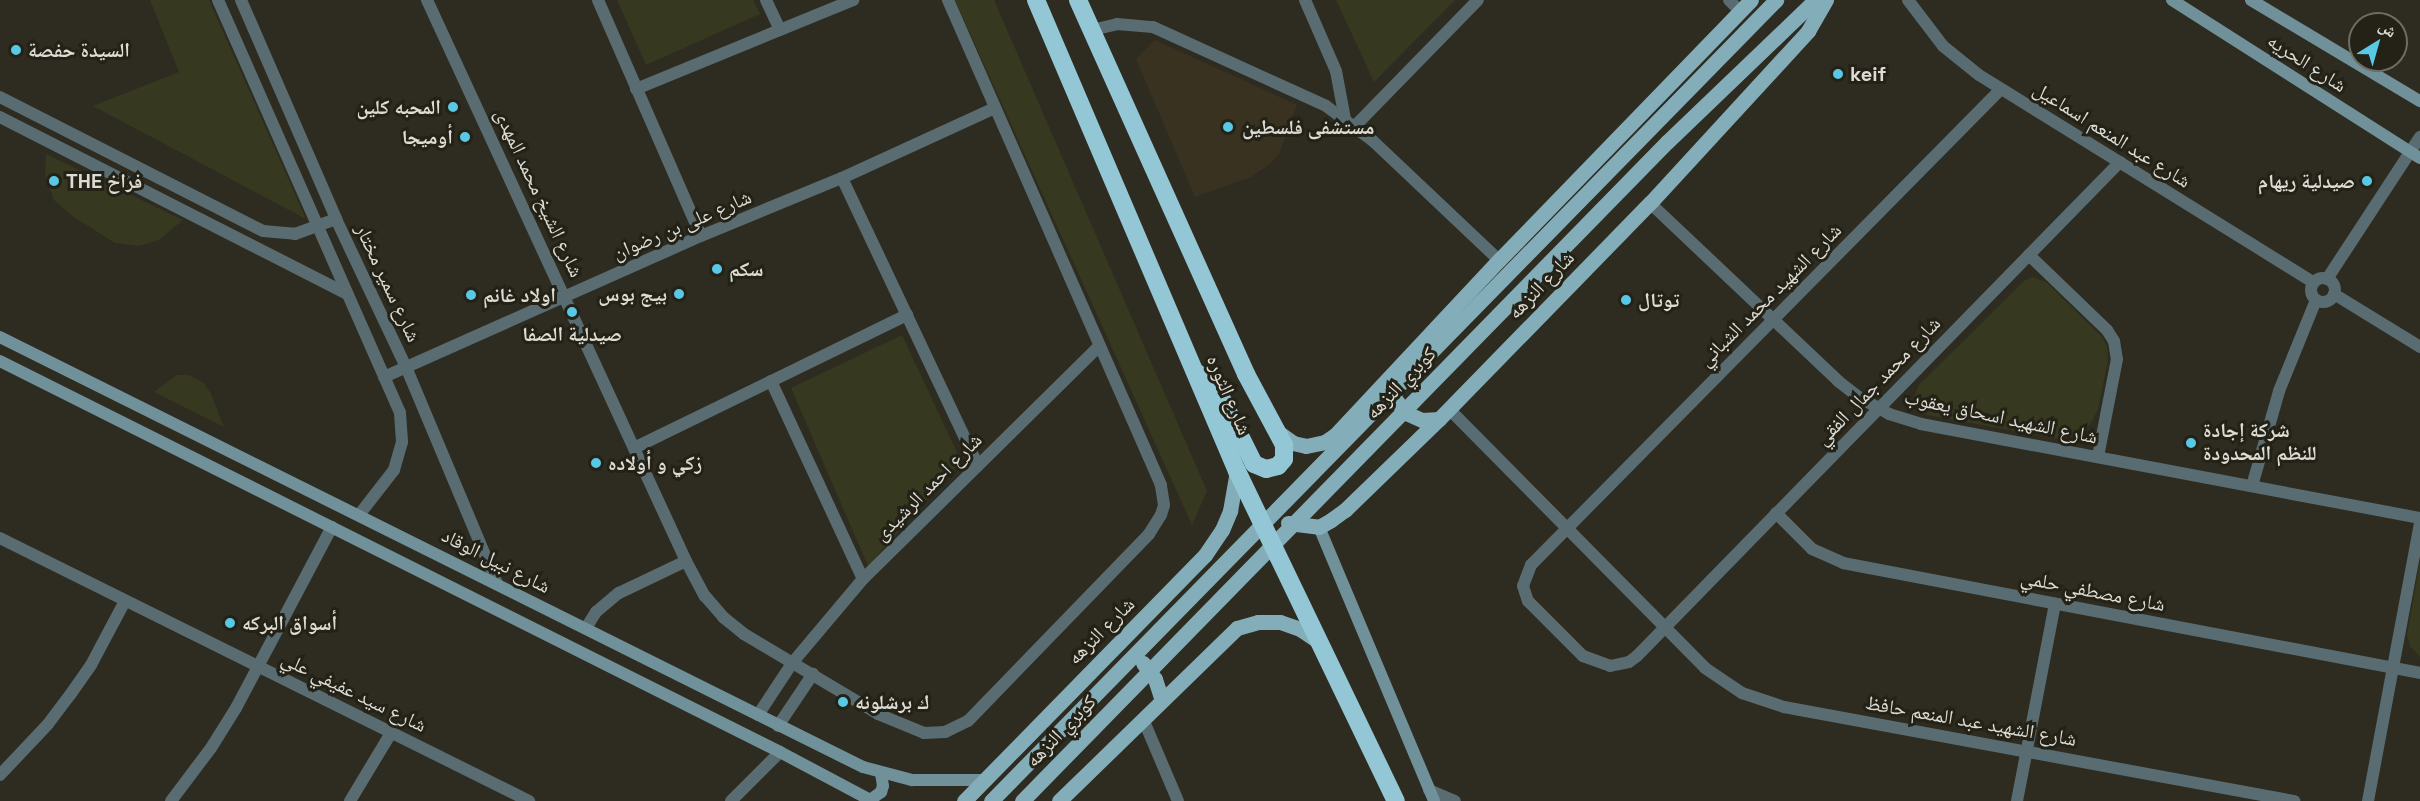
<!DOCTYPE html>
<meta charset="utf-8">
<style>
body{margin:0}
#map{position:relative;width:2420px;height:801px;overflow:hidden;background:#2e2c21;font-family:"Space Grotesk","Noto Naskh Arabic",sans-serif}
div>[style]{position:absolute}
.medical>*{inset:0;background:#393221}
.green>*{inset:0;background:#36381f}
.street>*{height:12px;margin:-6px;padding:0 6px;transform-origin:6px;border-radius:6px;background:#586c72}
.street>.ring{margin:-6px;padding:0;box-sizing:content-box;background:none;border:12px solid #586c72;border-radius:50%}
.secondary>*{height:12px;margin:-6px;padding:0 6px;transform-origin:6px;border-radius:6px;background:#70919a}
.primary>*{height:15px;margin:-7.5px;padding:0 7.5px;transform-origin:7.5px;border-radius:7.5px;background:#83adb9}
.highway>*{height:18px;margin:-9px;padding:0 9px;transform-origin:9px;border-radius:9px;background:#93c7d5}
.dots>*{width:16px;height:16px;translate:-50% -50%;box-sizing:border-box;border:3px solid #242217;border-radius:50%}
span{translate:-50% -50%;white-space:nowrap;text-align:center;line-height:1.15;-webkit-text-stroke:6px #242217;paint-order:stroke}
.poi-label{font-size:20px;color:#dddcd4;font-weight:700}
.left{translate:0 -50%;text-align:left}
.right{translate:-100% -50%;text-align:right}
.street-label{font-size:20px;color:#dddcd4}
.north{position:absolute;left:2348px;top:12px;width:60px;height:60px;box-sizing:border-box;background:#242217;border:2px solid #6e6c63;border-radius:50%;rotate:37deg;font-size:16px;font-weight:700;line-height:24px;text-align:center;color:#dddcd4}
.north::after{content:'';display:block;margin:auto;width:21px;height:27px;background:#59c8e4;clip-path:polygon(50% 0,100% 100%,50% 72%,0 100%)}
</style>
<div id="map">
<div class="medical">
<div style="clip-path:polygon(1155px 40px,1297px 105px,1279px 154px,1271px 163px,1251px 177px,1195px 197px,1136px 59px)"></div>
</div>
<div class="green">
<div style="clip-path:polygon(150px 0,209px 0,306px 219px,93px 106px,179px 72px)"></div>
<div style="clip-path:polygon(617px 0,753px 0,760px 14px,646px 65px)"></div>
<div style="clip-path:polygon(955px 0,994px 0,1207px 491px,1192px 525px)"></div>
<div style="clip-path:polygon(1336px 0,1455px 0,1374px 82px)"></div>
<div style="clip-path:polygon(46px 154px,183px 220px,159px 240px,139px 246px,115px 243px,72px 216px,54px 200px,45px 176px)"></div>
<div style="clip-path:polygon(2033px 277px,2046px 282px,2102px 337px,2107px 346px,2108px 361px,2098px 409px,2090px 425px,2076px 435px,2059px 439px,1922px 414px,1917px 410px,1914px 397px,1919px 385px,2024px 281px)"></div>
<div style="clip-path:polygon(902px 335px,961px 461px,868px 566px,791px 388px)"></div>
<div style="clip-path:polygon(177px 375px,189px 375px,204px 383px,211px 394px,224px 427px,154px 392px)"></div>
<div style="clip-path:polygon(2420px 561px,2420px 657px,2410px 646px,2407px 635px)"></div>
</div>
<div class="street">
<div style="left:218px;top:0;width:451px;rotate:66.2deg"></div>
<div style="left:400px;top:413px;width:29px;rotate:86deg"></div>
<div style="left:402px;top:442px;width:29px;rotate:106deg"></div>
<div style="left:394px;top:470px;width:57px;rotate:127.9deg"></div>
<div style="left:241px;top:0;width:239px;rotate:66.5deg"></div>
<div style="left:336px;top:219px;width:164px;rotate:64.7deg"></div>
<div style="left:406px;top:367px;width:234px;rotate:67.2deg"></div>
<div style="left:427px;top:0;width:618px;rotate:65.22deg"></div>
<div style="left:686px;top:561px;width:40px;rotate:62deg"></div>
<div style="left:705px;top:596px;width:28px;rotate:49deg"></div>
<div style="left:723px;top:617px;width:27px;rotate:39deg"></div>
<div style="left:744px;top:634px;width:156px;rotate:30.8deg"></div>
<div style="left:878px;top:714px;width:50px;rotate:22.4deg"></div>
<div style="left:924px;top:733px;width:21px;rotate:-3deg"></div>
<div style="left:945px;top:732px;width:25px;rotate:-26deg"></div>
<div style="left:968px;top:721px;width:260px;rotate:-45.9deg"></div>
<div style="left:1149px;top:534px;width:22px;rotate:-58deg"></div>
<div style="left:1161px;top:515px;width:10px;rotate:-73deg"></div>
<div style="left:1164px;top:505px;width:20px;rotate:-99deg"></div>
<div style="left:1161px;top:485px;width:530px;rotate:-113.71deg"></div>
<div style="left:598px;top:0;width:257px;rotate:66.4deg"></div>
<div style="left:766px;top:0;width:33px;rotate:65deg"></div>
<div style="left:1305px;top:0;width:77px;rotate:66.4deg"></div>
<div style="left:1336px;top:71px;width:49px;rotate:79.4deg"></div>
<div style="left:1729px;top:0;width:16px;rotate:45deg"></div>
<div style="left:1908px;top:0;width:58px;rotate:52.7deg"></div>
<div style="left:1943px;top:46px;width:46px;rotate:38.9deg"></div>
<div style="left:1979px;top:75px;width:394px;rotate:31.8deg"></div>
<div style="left:1092px;top:30px;width:26px;rotate:-13deg"></div>
<div style="left:1117px;top:24px;width:36px;rotate:5deg"></div>
<div style="left:1153px;top:27px;width:190px;rotate:24.5deg"></div>
<div style="left:1326px;top:106px;width:59px;rotate:36.7deg"></div>
<div style="left:1373px;top:141px;width:173px;rotate:43.4deg"></div>
<div style="left:636px;top:89px;width:235px;rotate:-22.3deg"></div>
<div style="left:2001px;top:89px;width:669px;rotate:134.64deg"></div>
<div style="left:1531px;top:565px;width:22px;rotate:111deg"></div>
<div style="left:1523px;top:586px;width:16px;rotate:72deg"></div>
<div style="left:1528px;top:601px;width:78px;rotate:45deg"></div>
<div style="left:1583px;top:656px;width:29px;rotate:20deg"></div>
<div style="left:1610px;top:666px;width:19px;rotate:-12deg"></div>
<div style="left:1629px;top:662px;width:10px;rotate:-37deg"></div>
<div style="left:1637px;top:656px;width:691px;rotate:-45.65deg"></div>
<div style="left:0;top:97px;width:295px;rotate:27deg"></div>
<div style="left:263px;top:231px;width:32px;rotate:5deg"></div>
<div style="left:295px;top:234px;width:44px;rotate:-20.1deg"></div>
<div style="left:0;top:117px;width:390px;rotate:27deg"></div>
<div style="left:1355px;top:126px;width:176px;rotate:-45.7deg"></div>
<div style="left:842px;top:178px;width:318px;rotate:64.7deg"></div>
<div style="left:1650px;top:203px;width:259px;rotate:43.4deg"></div>
<div style="left:1838px;top:381px;width:24px;rotate:38deg"></div>
<div style="left:1857px;top:396px;width:37px;rotate:29deg"></div>
<div style="left:1889px;top:414px;width:34px;rotate:17deg"></div>
<div style="left:1921px;top:424px;width:508px;rotate:10.67deg"></div>
<div style="left:2029px;top:255px;width:108px;rotate:43.9deg"></div>
<div style="left:2107px;top:330px;width:13px;rotate:58deg"></div>
<div style="left:2114px;top:341px;width:18px;rotate:81deg"></div>
<div style="left:2117px;top:359px;width:100px;rotate:101deg"></div>
<div class="ring" style="left:2311px;top:278px;width:12px;height:12px"></div>
<div style="left:2327px;top:279px;width:170px;rotate:-56.8deg"></div>
<div style="left:2334px;top:294px;width:101px;rotate:31.6deg"></div>
<div style="left:384px;top:377px;width:347px;rotate:-24deg"></div>
<div style="left:701px;top:236px;width:152px;rotate:-22.4deg"></div>
<div style="left:842px;top:178px;width:168px;rotate:-24.6deg"></div>
<div style="left:771px;top:381px;width:218px;rotate:65.1deg"></div>
<div style="left:1449px;top:409px;width:364px;rotate:45.3deg"></div>
<div style="left:1705px;top:668px;width:45px;rotate:34deg"></div>
<div style="left:1742px;top:693px;width:44px;rotate:18.4deg"></div>
<div style="left:1784px;top:707px;width:519px;rotate:10.44deg"></div>
<div style="left:634px;top:448px;width:304px;rotate:-26deg"></div>
<div style="left:2252px;top:486px;width:99px;rotate:-74.1deg"></div>
<div style="left:2279px;top:391px;width:98px;rotate:-67.9deg"></div>
<div style="left:1776px;top:513px;width:51px;rotate:45deg"></div>
<div style="left:1812px;top:549px;width:34px;rotate:24deg"></div>
<div style="left:1843px;top:563px;width:587px;rotate:10.79deg"></div>
<div style="left:0;top:538px;width:591px;rotate:26.43deg"></div>
<div style="left:586px;top:628px;width:19px;rotate:-58deg"></div>
<div style="left:596px;top:612px;width:30px;rotate:-40deg"></div>
<div style="left:619px;top:593px;width:74px;rotate:-25.5deg"></div>
<div style="left:758px;top:715px;width:64px;rotate:-56.6deg"></div>
<div style="left:793px;top:662px;width:109px;rotate:-49.9deg"></div>
<div style="left:863px;top:579px;width:330px;rotate:-44.6deg"></div>
<div style="left:1143px;top:719px;width:89px;rotate:66.9deg"></div>
<div style="left:778px;top:726px;width:63px;rotate:-56.1deg"></div>
<div style="left:0;top:775px;width:70px;rotate:-46.7deg"></div>
<div style="left:48px;top:724px;width:36px;rotate:-53deg"></div>
<div style="left:70px;top:695px;width:37px;rotate:-55deg"></div>
<div style="left:91px;top:665px;width:72px;rotate:-62deg"></div>
<div style="left:1429px;top:790px;width:28px;rotate:23deg"></div>
<div style="left:171px;top:801px;width:66px;rotate:-53deg"></div>
<div style="left:211px;top:748px;width:47px;rotate:-58deg"></div>
<div style="left:236px;top:708px;width:205px;rotate:-62.1deg"></div>
<div style="left:350px;top:801px;width:79px;rotate:-58.9deg"></div>
<div style="left:731px;top:801px;width:69px;rotate:-45deg"></div>
<div style="left:2017px;top:801px;width:201px;rotate:-79.1deg"></div>
<div style="left:2368px;top:801px;width:282px;rotate:-79.4deg"></div>
</div>
<div class="secondary">
<div style="left:2172px;top:0;width:294px;rotate:32.5deg"></div>
<div style="left:2251px;top:0;width:197px;rotate:30.9deg"></div>
<div style="left:0;top:337px;width:964px;rotate:26.49deg"></div>
<div style="left:863px;top:767px;width:51px;rotate:14.9deg"></div>
<div style="left:912px;top:780px;width:72px"></div>
<div style="left:0;top:361px;width:873px;rotate:26.62deg"></div>
<div style="left:780px;top:752px;width:104px;rotate:28deg"></div>
<div style="left:1319px;top:527px;width:297px;rotate:67.2deg"></div>
<div style="left:870px;top:800px;width:14px;rotate:-36deg"></div>
<div style="left:881px;top:792px;width:6px;rotate:-72deg"></div>
<div style="left:883px;top:786px;width:13px;rotate:-99deg"></div>
</div>
<div class="primary">
<div style="left:1392px;top:383px;width:16px;rotate:79deg"></div>
<div style="left:1395px;top:399px;width:18px;rotate:52deg"></div>
<div style="left:1406px;top:413px;width:17px;rotate:24deg"></div>
<div style="left:1422px;top:420px;width:17px;rotate:-3deg"></div>
<div style="left:1278px;top:432px;width:19px;rotate:36deg"></div>
<div style="left:1293px;top:443px;width:13px;rotate:13deg"></div>
<div style="left:1306px;top:446px;width:19px;rotate:-12deg"></div>
<div style="left:1325px;top:442px;width:12px;rotate:-35deg"></div>
<div style="left:1335px;top:435px;width:240px;rotate:-46.9deg"></div>
<div style="left:1499px;top:260px;width:362px;rotate:-45.9deg"></div>
<div style="left:1288px;top:523px;width:31px;rotate:7deg"></div>
<div style="left:1319px;top:527px;width:14px;rotate:-30deg"></div>
<div style="left:1331px;top:520px;width:17px;rotate:-36deg"></div>
<div style="left:1345px;top:510px;width:131px;rotate:-44.1deg"></div>
<div style="left:1439px;top:419px;width:302px;rotate:-45.7deg"></div>
<div style="left:1650px;top:203px;width:234px;rotate:-47.4deg"></div>
<div style="left:1808px;top:31px;width:36px;rotate:-60deg"></div>
<div style="left:1143px;top:663px;width:20px;rotate:53deg"></div>
<div style="left:1155px;top:679px;width:22px;rotate:72deg"></div>
<div style="left:964px;top:801px;width:344px;rotate:-45.6deg"></div>
<div style="left:1205px;top:555px;width:30px;rotate:-56deg"></div>
<div style="left:1222px;top:530px;width:21px;rotate:-67deg"></div>
<div style="left:1230px;top:511px;width:41px;rotate:-80.1deg"></div>
<div style="left:991px;top:801px;width:1122px;rotate:-45.58deg"></div>
<div style="left:1022px;top:801px;width:922px;rotate:-45.62deg"></div>
<div style="left:1667px;top:142px;width:205px;rotate:-43.8deg"></div>
<div style="left:1059px;top:801px;width:248px;rotate:-44.2deg"></div>
<div style="left:1237px;top:628px;width:22px;rotate:-16deg"></div>
<div style="left:1258px;top:622px;width:22px"></div>
<div style="left:1280px;top:622px;width:21px;rotate:19deg"></div>
<div style="left:1300px;top:629px;width:22px;rotate:34deg"></div>
</div>
<div class="highway">
<div style="left:1036px;top:0;width:512px;rotate:66.89deg"></div>
<div style="left:1237px;top:471px;width:366px;rotate:64.3deg"></div>
<div style="left:1078px;top:0;width:410px;rotate:65.8deg"></div>
<div style="left:1246px;top:374px;width:81px;rotate:61.8deg"></div>
<div style="left:1284px;top:445px;width:14px;rotate:90deg"></div>
<div style="left:1284px;top:459px;width:9px;rotate:131deg"></div>
<div style="left:1278px;top:466px;width:12px;rotate:166deg"></div>
<div style="left:1266px;top:469px;width:13px;rotate:-157deg"></div>
<div style="left:1254px;top:464px;width:81px;rotate:-116.3deg"></div>
<div style="left:1218px;top:391px;width:16px;rotate:-135deg"></div>
<div style="left:1207px;top:380px;width:12px;rotate:-145deg"></div>
</div>
<div class="dots">
<div style="left:16px;top:50px;background:#59c8e4"></div>
<div style="left:1838px;top:74px;background:#59c8e4"></div>
<div style="left:453px;top:107px;background:#59c8e4"></div>
<div style="left:1228px;top:127px;background:#59c8e4"></div>
<div style="left:465px;top:137px;background:#59c8e4"></div>
<div style="left:54px;top:181px;background:#59c8e4"></div>
<div style="left:2367px;top:181px;background:#59c8e4"></div>
<div style="left:717px;top:269px;background:#59c8e4"></div>
<div style="left:679px;top:294px;background:#59c8e4"></div>
<div style="left:471px;top:295px;background:#59c8e4"></div>
<div style="left:1626px;top:300px;background:#59c8e4"></div>
<div style="left:572px;top:312px;background:#59c8e4"></div>
<div style="left:2191px;top:443px;background:#59c8e4"></div>
<div style="left:596px;top:463px;background:#59c8e4"></div>
<div style="left:230px;top:623px;background:#59c8e4"></div>
<div style="left:843px;top:702px;background:#59c8e4"></div>
</div>
<div class="poi-label">
<span class="left" style="left:28px;top:50px">السيدة حفصة</span>
<span class="left" style="left:1850px;top:74px">keif</span>
<span class="right" style="left:441px;top:107px">المحبه كلين</span>
<span class="left" style="left:1242px;top:127px">مستشفى فلسطين</span>
<span class="right" style="left:453px;top:137px">أوميجا</span>
<span class="left" style="left:66px;top:181px">THE فراخ</span>
<span class="right" style="left:2355px;top:181px">صيدلية ريهام</span>
<span class="left" style="left:729px;top:269px">سكم</span>
<span class="right" style="left:667px;top:294px">بيج بوس</span>
<span class="left" style="left:483px;top:295px">اولاد غانم</span>
<span class="left" style="left:1638px;top:300px">توتال</span>
<span style="left:572px;top:334px">صيدلية الصفا</span>
<span class="left" style="left:2203px;top:442px">شركة إجادة<br>للنظم المحدودة</span>
<span class="left" style="left:608px;top:463px">زكي و أولاده</span>
<span class="left" style="left:242px;top:623px">أسواق البركه</span>
<span class="left" style="left:855px;top:702px">ك برشلونه</span>
</div>
<div class="street-label">
<span style="left:2307px;top:63px;rotate:33deg">شارع الحريه</span>
<span style="left:2112px;top:135px;rotate:32deg">شارع عبد المنعم اسماعيل</span>
<span style="left:539px;top:193px;rotate:65deg">شارع الشيخ محمد المهدى</span>
<span style="left:682px;top:225px;rotate:-23deg">شارع على بن رضوان</span>
<span style="left:388px;top:283px;rotate:65deg">شارع سمير مختار</span>
<span style="left:1541px;top:285px;rotate:-46deg">شارع النزهه</span>
<span style="left:1770px;top:295px;rotate:-45deg">شارع الشهيد محمد الشباني</span>
<span style="left:1878px;top:381px;rotate:-46deg">شارع محمد جمال الفقي</span>
<span style="left:1401px;top:383px;rotate:-46deg">كوبري النزهه</span>
<span style="left:1229px;top:395px;rotate:67deg">شارع الثوره</span>
<span style="left:2001px;top:417px;rotate:12deg">شارع الشهيد اسحاق يعقوب</span>
<span style="left:928px;top:487px;rotate:-45deg">شارع احمد الرشيدى</span>
<span style="left:496px;top:561px;rotate:27deg">شارع نبيل الوقاد</span>
<span style="left:2093px;top:591px;rotate:11deg">شارع مصطفي حلمي</span>
<span style="left:1101px;top:631px;rotate:-45deg">شارع النزهه</span>
<span style="left:354px;top:692px;rotate:26deg">شارع سيد عفيفي علي</span>
<span style="left:1971px;top:721px;rotate:10deg">شارع الشهيد عبد المنعم حافظ</span>
<span style="left:1061px;top:731px;rotate:-46deg">كوبري النزهه</span>
</div>
<div class="north">ش</div>
</div>
